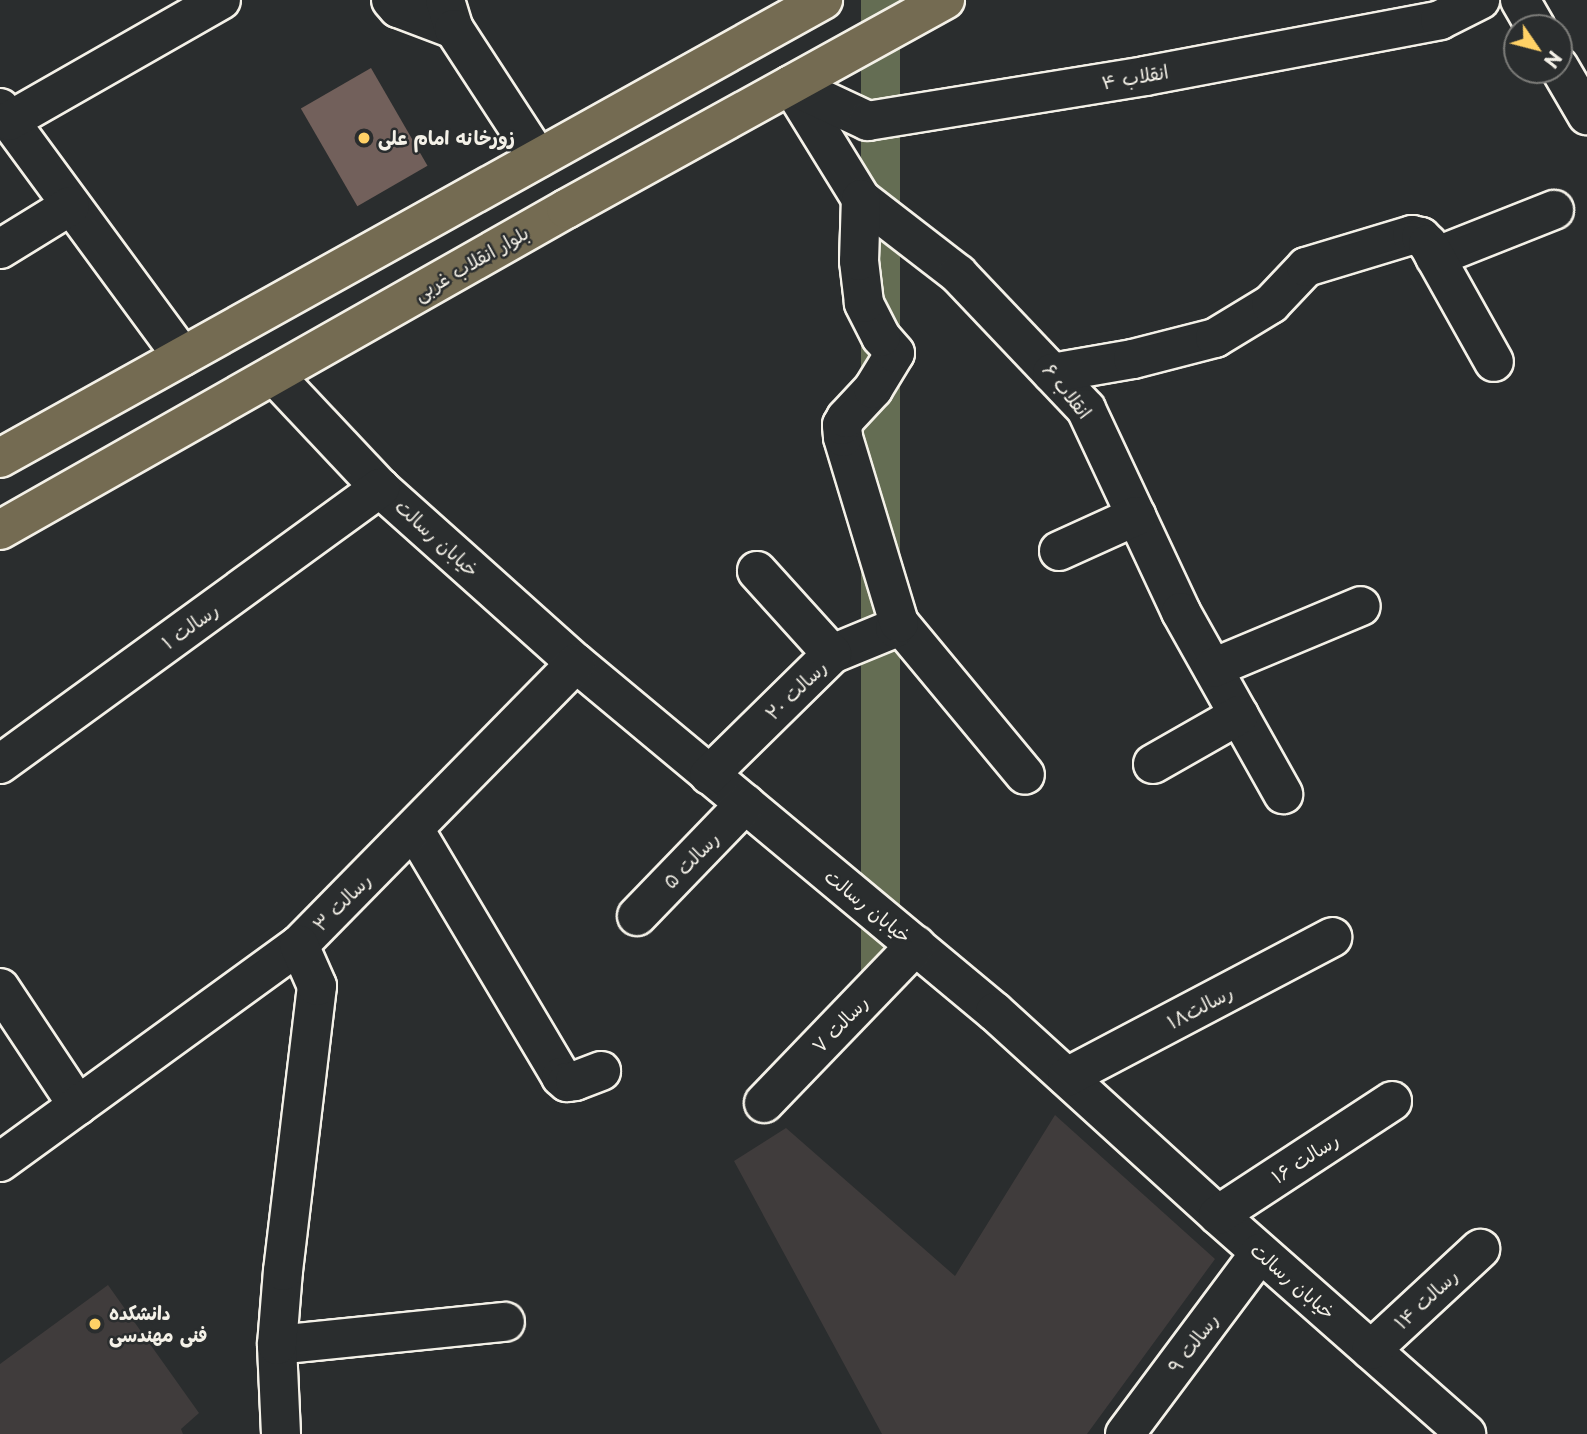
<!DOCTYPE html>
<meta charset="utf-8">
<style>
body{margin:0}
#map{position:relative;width:1587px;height:1434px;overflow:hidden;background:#2a2d2e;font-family:"Playpen Sans","Playpen Sans Arabic",sans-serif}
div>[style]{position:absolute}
.built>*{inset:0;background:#403c3c}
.green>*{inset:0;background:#646d53;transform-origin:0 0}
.building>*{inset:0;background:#72605b;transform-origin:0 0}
.roads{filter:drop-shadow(2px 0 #f4f1e8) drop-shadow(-2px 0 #f4f1e8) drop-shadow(0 2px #f4f1e8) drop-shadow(0 -2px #f4f1e8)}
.minor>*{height:38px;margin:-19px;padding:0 19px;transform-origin:19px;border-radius:19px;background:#2a2d2e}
.major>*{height:38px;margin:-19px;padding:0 19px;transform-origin:19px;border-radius:19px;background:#746b52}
.dots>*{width:19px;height:19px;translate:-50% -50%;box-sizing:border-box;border:4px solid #2a2d2e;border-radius:50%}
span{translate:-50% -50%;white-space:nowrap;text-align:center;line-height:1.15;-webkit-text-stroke:5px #2a2d2e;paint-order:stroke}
.street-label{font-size:19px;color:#f4f1e8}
.poi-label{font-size:19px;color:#f4f1e8;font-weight:700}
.left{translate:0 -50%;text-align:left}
.north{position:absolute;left:1503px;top:14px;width:70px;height:70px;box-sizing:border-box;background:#2a2d2e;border:2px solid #7b7b78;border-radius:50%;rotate:125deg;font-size:19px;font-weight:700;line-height:28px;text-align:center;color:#f4f1e8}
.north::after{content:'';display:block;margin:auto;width:24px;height:32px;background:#ffd166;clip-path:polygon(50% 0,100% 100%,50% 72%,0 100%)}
</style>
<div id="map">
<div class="built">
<div style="clip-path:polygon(1055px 1115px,1215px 1259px,1087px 1434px,882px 1434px,734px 1161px,786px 1128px,955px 1276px)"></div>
<div style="clip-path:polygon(108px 1285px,199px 1413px,181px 1429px,183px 1434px,0 1434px,0 1364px)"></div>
</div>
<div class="green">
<div style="left:861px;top:0;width:39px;height:988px"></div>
</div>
<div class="building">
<div style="left:371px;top:68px;width:113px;height:81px;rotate:60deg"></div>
</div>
<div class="roads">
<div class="minor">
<div style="left:391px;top:0;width:11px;rotate:49deg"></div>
<div style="left:398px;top:8px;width:60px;rotate:20.6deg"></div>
<div style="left:445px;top:0;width:30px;rotate:73deg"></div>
<div style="left:454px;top:29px;width:154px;rotate:56.9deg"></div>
<div style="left:1520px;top:0;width:32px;rotate:60deg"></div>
<div style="left:1559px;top:67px;width:56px;rotate:59.7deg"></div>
<div style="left:791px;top:85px;width:134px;rotate:58.4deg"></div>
<div style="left:861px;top:199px;width:123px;rotate:37.7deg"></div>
<div style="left:958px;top:274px;width:186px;rotate:46.5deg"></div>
<div style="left:1086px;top:409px;width:224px;rotate:64.9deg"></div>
<div style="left:1181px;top:612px;width:209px;rotate:60.7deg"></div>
<div style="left:791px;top:85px;width:85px;rotate:25.1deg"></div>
<div style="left:868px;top:121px;width:281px;rotate:-9.2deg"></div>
<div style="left:1145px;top:76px;width:300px;rotate:-10.7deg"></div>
<div style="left:1440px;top:20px;width:45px;rotate:-26.6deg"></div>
<div style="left:0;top:108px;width:308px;rotate:53.7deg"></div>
<div style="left:9px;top:121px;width:244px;rotate:-29.7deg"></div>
<div style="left:0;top:249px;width:82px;rotate:-31.6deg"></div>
<div style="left:1435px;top:257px;width:128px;rotate:-21.6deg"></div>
<div style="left:1052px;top:373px;width:82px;rotate:-9.8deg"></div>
<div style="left:1133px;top:359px;width:85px;rotate:-14.4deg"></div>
<div style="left:1215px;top:338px;width:66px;rotate:-31.3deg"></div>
<div style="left:1271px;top:304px;width:51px;rotate:-46.6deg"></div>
<div style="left:1306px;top:267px;width:111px;rotate:-16.8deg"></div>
<div style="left:1412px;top:235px;width:9px;rotate:13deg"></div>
<div style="left:1421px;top:237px;width:10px;rotate:45deg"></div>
<div style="left:1428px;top:244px;width:135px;rotate:60.8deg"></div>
<div style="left:274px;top:375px;width:155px;rotate:46.8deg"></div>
<div style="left:380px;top:488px;width:263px;rotate:41.8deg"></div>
<div style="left:576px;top:663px;width:545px;rotate:39.79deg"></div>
<div style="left:995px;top:1012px;width:302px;rotate:42.3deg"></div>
<div style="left:1218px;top:1215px;width:331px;rotate:41.4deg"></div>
<div style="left:1059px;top:551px;width:85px;rotate:-24.4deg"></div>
<div style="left:899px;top:623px;width:197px;rotate:50.3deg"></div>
<div style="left:832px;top:654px;width:68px;rotate:-22.4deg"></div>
<div style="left:895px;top:628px;width:6px;rotate:-51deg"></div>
<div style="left:899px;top:623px;width:194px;rotate:-106.8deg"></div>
<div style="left:843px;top:437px;width:12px;rotate:-95deg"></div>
<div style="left:842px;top:425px;width:8px;rotate:-60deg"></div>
<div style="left:846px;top:418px;width:40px;rotate:-47deg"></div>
<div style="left:873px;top:389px;width:42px;rotate:-58.6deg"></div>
<div style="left:895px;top:353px;width:21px;rotate:-131deg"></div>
<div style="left:881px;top:337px;width:38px;rotate:-117deg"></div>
<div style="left:864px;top:303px;width:42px;rotate:-96.8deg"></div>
<div style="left:859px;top:261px;width:62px;rotate:-88.2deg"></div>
<div style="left:1213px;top:668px;width:160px;rotate:-22.7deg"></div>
<div style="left:0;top:764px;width:470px;rotate:-36deg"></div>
<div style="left:1153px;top:764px;width:99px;rotate:-29.7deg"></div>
<div style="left:709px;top:775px;width:173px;rotate:-44.5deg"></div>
<div style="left:832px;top:654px;width:112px;rotate:-132.1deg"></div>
<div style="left:414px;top:829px;width:288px;rotate:59.3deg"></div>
<div style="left:561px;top:1077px;width:8px;rotate:40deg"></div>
<div style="left:567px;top:1082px;width:8px;rotate:-7deg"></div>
<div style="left:575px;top:1081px;width:28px;rotate:-21deg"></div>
<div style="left:637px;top:916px;width:156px;rotate:-46deg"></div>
<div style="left:0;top:988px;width:141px;rotate:56.5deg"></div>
<div style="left:1067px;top:1077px;width:300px;rotate:-27.8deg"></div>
<div style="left:764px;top:1103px;width:219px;rotate:-46.1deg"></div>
<div style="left:0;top:1162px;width:369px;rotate:-36deg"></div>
<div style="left:299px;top:945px;width:395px;rotate:-45.5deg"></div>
<div style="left:1218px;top:1215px;width:208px;rotate:-33.2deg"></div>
<div style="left:277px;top:1345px;width:229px;rotate:-5.8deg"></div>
<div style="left:1371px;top:1350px;width:149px;rotate:-42.8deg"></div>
<div style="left:281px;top:1434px;width:89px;rotate:-92.6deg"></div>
<div style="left:277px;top:1345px;width:74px;rotate:-85.4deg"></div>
<div style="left:283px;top:1271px;width:287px;rotate:-83.2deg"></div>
<div style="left:317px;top:986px;width:45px;rotate:-113.7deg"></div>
<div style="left:1125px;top:1434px;width:226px;rotate:-53.3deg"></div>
</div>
<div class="major">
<div style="left:0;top:458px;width:942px;rotate:-29.1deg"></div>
<div style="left:0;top:530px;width:651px;rotate:-29.56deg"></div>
<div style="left:566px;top:209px;width:433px;rotate:-28.9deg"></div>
</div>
</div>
<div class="dots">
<div style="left:364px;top:138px;background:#ffd166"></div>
<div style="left:95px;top:1324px;background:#ffd166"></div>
</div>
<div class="street-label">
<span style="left:1135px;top:77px;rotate:-10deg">انقلاب ۴</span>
<span style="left:471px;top:263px;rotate:-30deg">بلوار انقلاب غربی</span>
<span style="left:1067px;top:391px;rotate:51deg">انقلاب ۶</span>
<span style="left:437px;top:538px;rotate:42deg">خیابان رسالت</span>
<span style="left:190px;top:626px;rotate:-36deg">رسالت ۱</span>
<span style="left:796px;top:690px;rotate:-44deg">رسالت ۲۰</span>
<span style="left:691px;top:860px;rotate:-46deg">رسالت ۵</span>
<span style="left:342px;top:902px;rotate:-45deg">رسالت ۳</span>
<span style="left:868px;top:906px;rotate:39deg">خیابان رسالت</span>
<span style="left:1200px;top:1007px;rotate:-28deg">رسالت۱۸</span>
<span style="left:840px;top:1024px;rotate:-46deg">رسالت ۷</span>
<span style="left:1305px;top:1158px;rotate:-33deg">رسالت ۱۶</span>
<span style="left:1293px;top:1281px;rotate:41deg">خیابان رسالت</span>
<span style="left:1426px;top:1299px;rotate:-43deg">رسالت ۱۴</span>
<span style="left:1193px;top:1343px;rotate:-53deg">رسالت ۹</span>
</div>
<div class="poi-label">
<span class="left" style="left:378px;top:138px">زورخانه امام علی</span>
<span class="left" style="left:109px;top:1324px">دانشکده<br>فنی مهندسی</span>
</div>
<div class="north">N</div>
</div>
